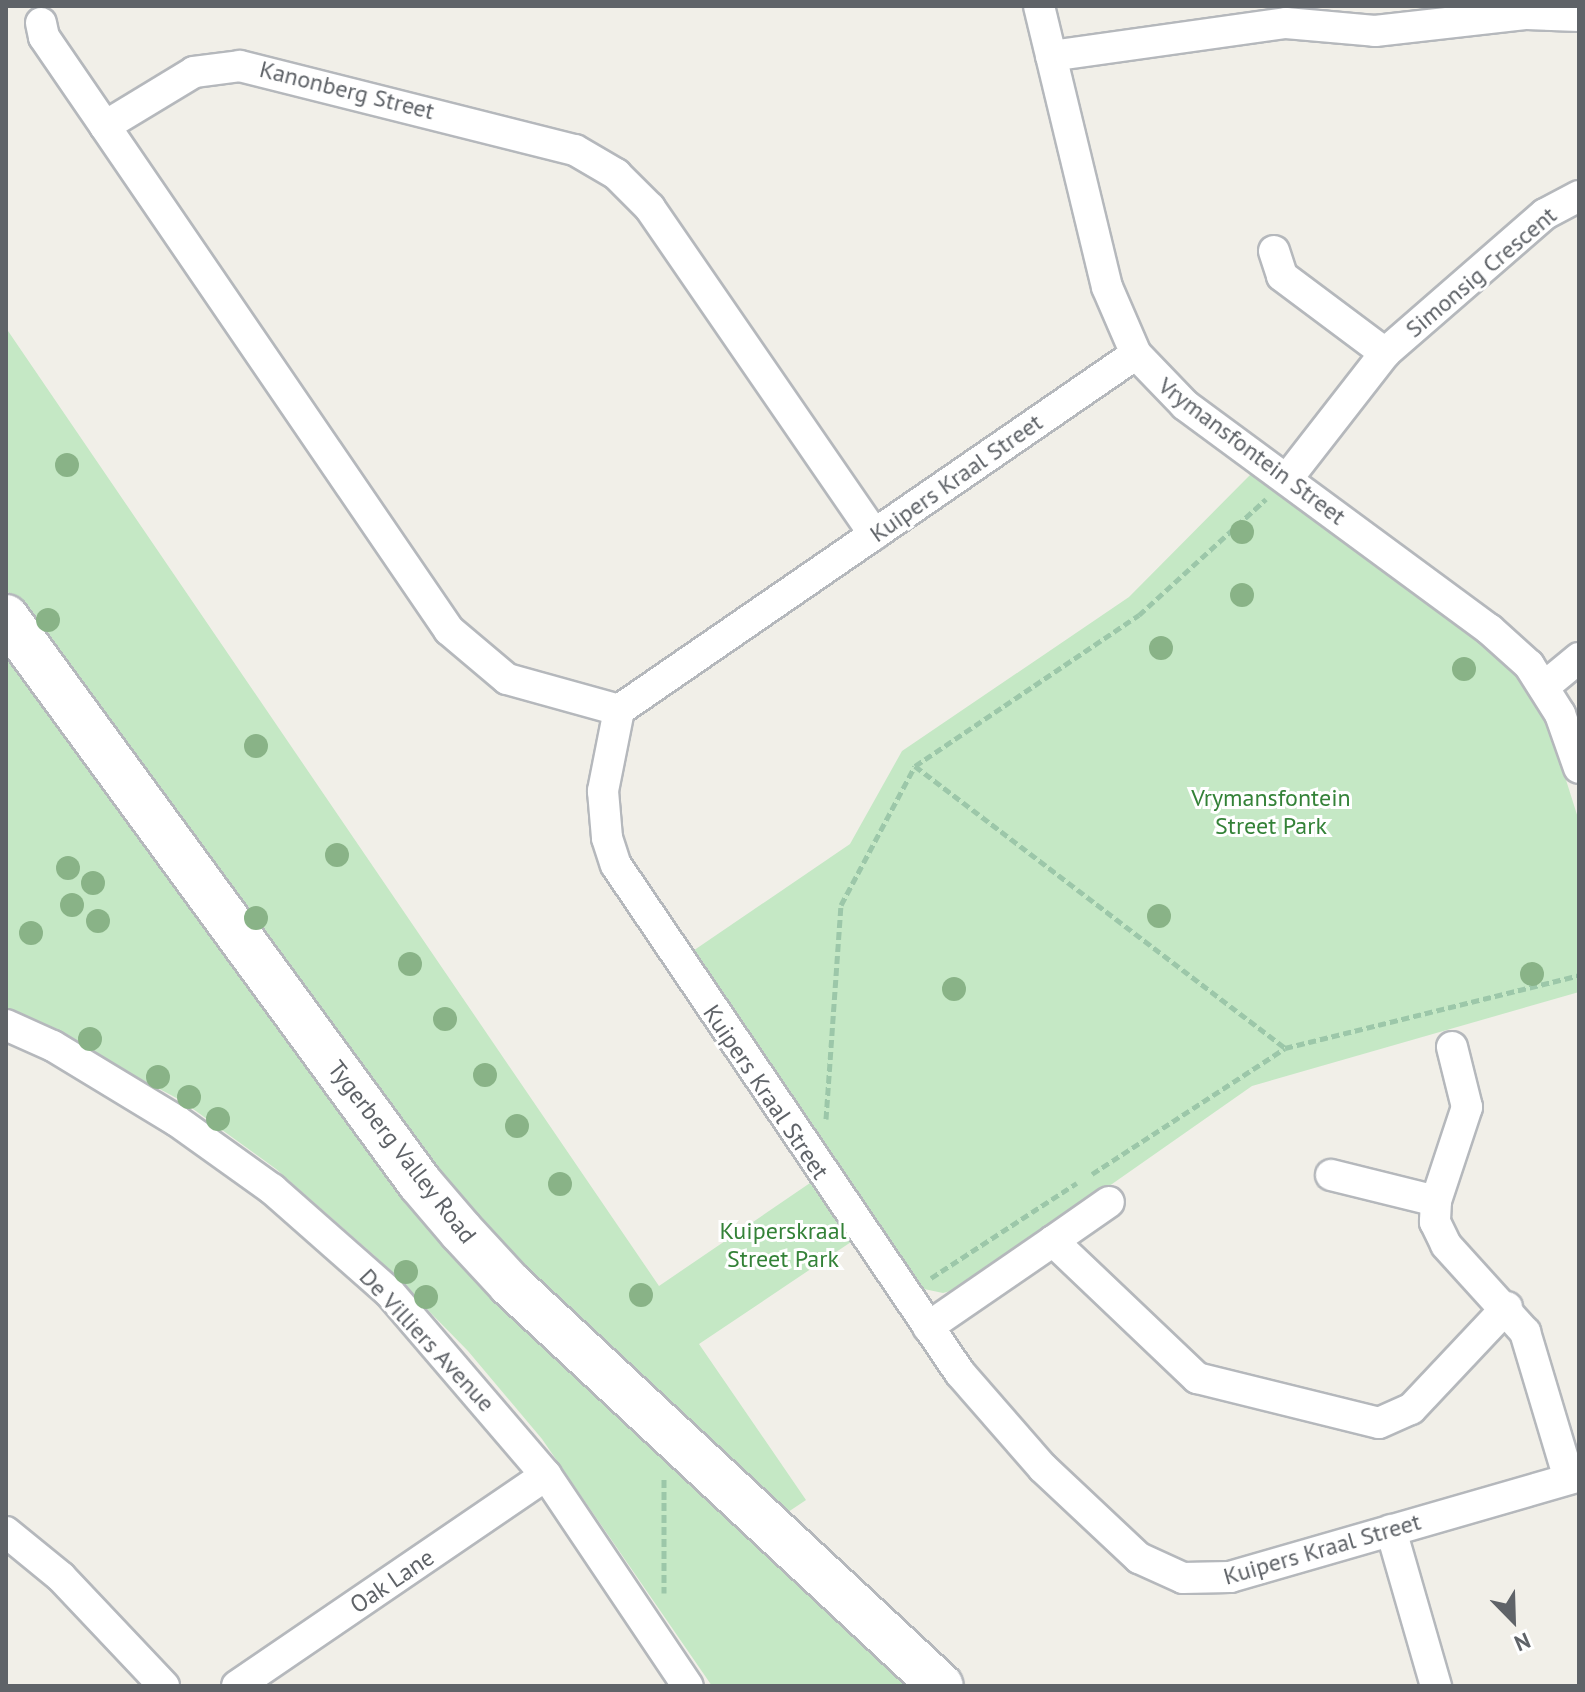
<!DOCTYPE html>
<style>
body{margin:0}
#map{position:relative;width:1585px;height:1692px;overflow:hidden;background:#f1efe8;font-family:"PT Sans",sans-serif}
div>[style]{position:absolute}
.green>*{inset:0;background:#c5e8c5}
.path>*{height:5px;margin-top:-2.5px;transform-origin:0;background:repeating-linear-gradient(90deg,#9cc7a9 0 8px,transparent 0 12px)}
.roads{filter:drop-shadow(2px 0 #b5b8bc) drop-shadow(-2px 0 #b5b8bc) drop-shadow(0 2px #b5b8bc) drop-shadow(0 -2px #b5b8bc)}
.street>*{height:30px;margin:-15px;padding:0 15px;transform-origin:15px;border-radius:15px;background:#fff}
.secondary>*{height:44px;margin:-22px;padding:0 22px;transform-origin:22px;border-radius:22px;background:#fff}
.trees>*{width:24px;height:24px;margin:-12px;border-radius:50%;background:#89b387}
span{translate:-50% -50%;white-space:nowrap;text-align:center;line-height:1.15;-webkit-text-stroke:6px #fff;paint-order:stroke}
.street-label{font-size:24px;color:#5f6368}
.park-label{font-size:24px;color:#348238}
.frame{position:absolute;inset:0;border:8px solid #5f6368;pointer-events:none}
.north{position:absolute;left:1473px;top:1580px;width:80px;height:80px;-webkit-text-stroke:6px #fff;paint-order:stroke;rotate:157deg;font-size:22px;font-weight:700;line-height:32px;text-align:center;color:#5f6368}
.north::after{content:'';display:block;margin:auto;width:28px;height:36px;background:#5f6368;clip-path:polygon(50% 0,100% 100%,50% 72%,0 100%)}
</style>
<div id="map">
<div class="green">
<div style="clip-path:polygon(6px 328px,659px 1286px,810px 1183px,851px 1242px,699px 1344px,806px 1500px,788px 1512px,488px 1237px,205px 864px,6px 589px)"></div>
<div style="clip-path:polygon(1251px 474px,1484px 644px,1521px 680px,1548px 723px,1579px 821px,1579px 992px,1252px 1086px,965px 1287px,943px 1293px,924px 1289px,915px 1284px,687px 955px,850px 844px,902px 751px,1129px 597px)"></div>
<div style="clip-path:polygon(6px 644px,324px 1078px,917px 1686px,712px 1686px,542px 1439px,468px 1351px,376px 1257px,276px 1169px,182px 1101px,6px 1007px)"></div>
</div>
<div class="path">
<div style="left:915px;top:766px;width:465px;rotate:37.3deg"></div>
<div style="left:1285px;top:1048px;width:303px;rotate:-13.9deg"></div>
<div style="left:826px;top:1119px;width:215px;rotate:-86deg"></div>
<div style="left:841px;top:905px;width:157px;rotate:-62deg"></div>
<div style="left:915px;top:766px;width:270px;rotate:-34deg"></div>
<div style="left:1139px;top:615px;width:172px;rotate:-42.4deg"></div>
<div style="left:1092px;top:1174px;width:230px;rotate:-33.1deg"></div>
<div style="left:931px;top:1278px;width:174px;rotate:-33.1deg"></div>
<div style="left:664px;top:1479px;width:114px;rotate:90deg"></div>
</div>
<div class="roads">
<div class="street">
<div style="left:1039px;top:6px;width:289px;rotate:76.4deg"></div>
<div style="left:1107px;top:287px;width:73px;rotate:66.6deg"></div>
<div style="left:1136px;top:354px;width:71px;rotate:46.1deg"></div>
<div style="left:1185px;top:405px;width:378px;rotate:36.4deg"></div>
<div style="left:1489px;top:629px;width:54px;rotate:42deg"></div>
<div style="left:1529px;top:665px;width:58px;rotate:57.7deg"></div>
<div style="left:1560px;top:714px;width:57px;rotate:70.6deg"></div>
<div style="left:41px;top:23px;width:14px;rotate:78deg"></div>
<div style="left:44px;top:37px;width:108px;rotate:55.6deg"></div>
<div style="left:1051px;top:56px;width:237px;rotate:-8deg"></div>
<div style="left:1286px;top:23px;width:89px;rotate:5.1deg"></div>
<div style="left:1375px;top:31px;width:153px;rotate:-6.4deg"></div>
<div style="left:1527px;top:14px;width:52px;rotate:2.2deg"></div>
<div style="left:1274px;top:251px;width:26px;rotate:72deg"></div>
<div style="left:1282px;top:276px;width:129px;rotate:36.8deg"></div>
<div style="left:1136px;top:354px;width:628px;rotate:145.45deg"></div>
<div style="left:619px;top:710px;width:83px;rotate:101.2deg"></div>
<div style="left:603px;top:791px;width:47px;rotate:85.1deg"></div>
<div style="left:607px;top:838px;width:28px;rotate:72deg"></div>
<div style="left:616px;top:865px;width:614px;rotate:55.9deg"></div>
<div style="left:960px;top:1373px;width:126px;rotate:48.9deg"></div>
<div style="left:1043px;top:1468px;width:132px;rotate:43.2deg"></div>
<div style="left:1139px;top:1558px;width:48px;rotate:24.4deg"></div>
<div style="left:1183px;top:1578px;width:47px;rotate:-1.2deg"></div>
<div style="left:1230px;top:1577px;width:363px;rotate:-16.1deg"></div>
<div style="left:1287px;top:479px;width:160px;rotate:-52.1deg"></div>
<div style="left:1385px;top:353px;width:212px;rotate:-41deg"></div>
<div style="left:1545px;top:214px;width:38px;rotate:-28deg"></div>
<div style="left:1545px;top:686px;width:44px;rotate:-39.5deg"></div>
<div style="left:619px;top:710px;width:116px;rotate:-164.5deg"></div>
<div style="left:507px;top:679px;width:76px;rotate:-139.8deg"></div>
<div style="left:449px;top:630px;width:610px;rotate:-124.32deg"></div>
<div style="left:105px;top:126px;width:104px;rotate:-31.2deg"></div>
<div style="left:194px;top:72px;width:46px;rotate:-7.4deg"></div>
<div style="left:240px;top:66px;width:345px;rotate:14.1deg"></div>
<div style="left:575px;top:150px;width:48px;rotate:30.3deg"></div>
<div style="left:616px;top:174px;width:48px;rotate:45deg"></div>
<div style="left:650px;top:208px;width:396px;rotate:55.5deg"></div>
<div style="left:6px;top:1025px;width:51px;rotate:24.1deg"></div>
<div style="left:53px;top:1046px;width:145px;rotate:31.2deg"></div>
<div style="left:177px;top:1121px;width:117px;rotate:35.6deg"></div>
<div style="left:272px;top:1189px;width:156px;rotate:41.4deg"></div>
<div style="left:389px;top:1292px;width:241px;rotate:49.4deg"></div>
<div style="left:546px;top:1475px;width:254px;rotate:56.1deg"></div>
<div style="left:1452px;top:1047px;width:62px;rotate:76deg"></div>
<div style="left:1467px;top:1107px;width:99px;rotate:108.3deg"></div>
<div style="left:1436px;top:1201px;width:21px;rotate:93deg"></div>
<div style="left:1435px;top:1222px;width:25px;rotate:64deg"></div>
<div style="left:1446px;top:1245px;width:118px;rotate:47.8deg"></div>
<div style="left:1525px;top:1332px;width:153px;rotate:73.3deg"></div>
<div style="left:1331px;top:1175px;width:108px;rotate:13.9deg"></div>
<div style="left:1053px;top:1241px;width:68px;rotate:-34.9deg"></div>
<div style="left:928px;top:1327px;width:152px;rotate:-34.5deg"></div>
<div style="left:1053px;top:1241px;width:199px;rotate:43.6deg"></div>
<div style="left:1197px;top:1378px;width:187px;rotate:13.9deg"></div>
<div style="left:1379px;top:1423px;width:35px;rotate:-24deg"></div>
<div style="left:1411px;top:1409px;width:140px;rotate:-46.7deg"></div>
<div style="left:1391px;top:1530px;width:162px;rotate:73.9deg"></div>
<div style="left:6px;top:1532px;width:71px;rotate:39.3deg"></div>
<div style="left:61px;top:1577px;width:150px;rotate:46.6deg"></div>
<div style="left:237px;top:1686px;width:374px;rotate:-34.3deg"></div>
</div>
<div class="secondary">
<div style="left:6px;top:617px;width:701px;rotate:53.82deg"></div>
<div style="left:420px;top:1183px;width:63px;rotate:49.5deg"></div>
<div style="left:461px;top:1231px;width:72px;rotate:47.2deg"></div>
<div style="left:510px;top:1284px;width:589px;rotate:43.01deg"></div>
</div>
</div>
<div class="trees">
<div style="left:67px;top:465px"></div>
<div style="left:1242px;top:532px"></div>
<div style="left:1242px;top:595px"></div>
<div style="left:48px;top:620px"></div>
<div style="left:1161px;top:648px"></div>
<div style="left:1464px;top:669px"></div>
<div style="left:256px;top:746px"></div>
<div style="left:337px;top:855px"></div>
<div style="left:68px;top:868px"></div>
<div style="left:93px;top:883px"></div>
<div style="left:72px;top:905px"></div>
<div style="left:1159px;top:916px"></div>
<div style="left:256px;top:918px"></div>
<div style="left:98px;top:921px"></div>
<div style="left:31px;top:933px"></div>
<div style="left:410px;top:964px"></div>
<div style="left:1532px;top:974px"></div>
<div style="left:954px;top:989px"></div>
<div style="left:445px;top:1019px"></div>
<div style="left:90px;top:1039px"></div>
<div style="left:485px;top:1075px"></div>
<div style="left:158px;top:1077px"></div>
<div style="left:189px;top:1097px"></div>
<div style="left:218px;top:1119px"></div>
<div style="left:517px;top:1126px"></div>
<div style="left:560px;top:1184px"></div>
<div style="left:406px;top:1272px"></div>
<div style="left:641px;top:1295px"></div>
<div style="left:426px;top:1297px"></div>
</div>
<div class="street-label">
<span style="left:347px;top:90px;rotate:14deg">Kanonberg Street</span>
<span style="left:1481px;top:272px;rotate:-40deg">Simonsig Crescent</span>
<span style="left:1252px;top:451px;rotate:37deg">Vrymansfontein Street</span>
<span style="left:956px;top:478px;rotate:-35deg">Kuipers Kraal Street</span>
<span style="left:766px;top:1092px;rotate:56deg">Kuipers Kraal Street</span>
<span style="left:402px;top:1152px;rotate:52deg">Tygerberg Valley Road</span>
<span style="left:427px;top:1340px;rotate:47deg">De Villiers Avenue</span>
<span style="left:1322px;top:1549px;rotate:-16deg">Kuipers Kraal Street</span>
<span style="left:392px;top:1581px;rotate:-34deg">Oak Lane</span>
</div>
<div class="park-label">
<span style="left:1271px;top:812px">Vrymansfontein<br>Street Park</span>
<span style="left:783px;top:1245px">Kuiperskraal<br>Street Park</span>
</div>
<div class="frame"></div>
<div class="north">N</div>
</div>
